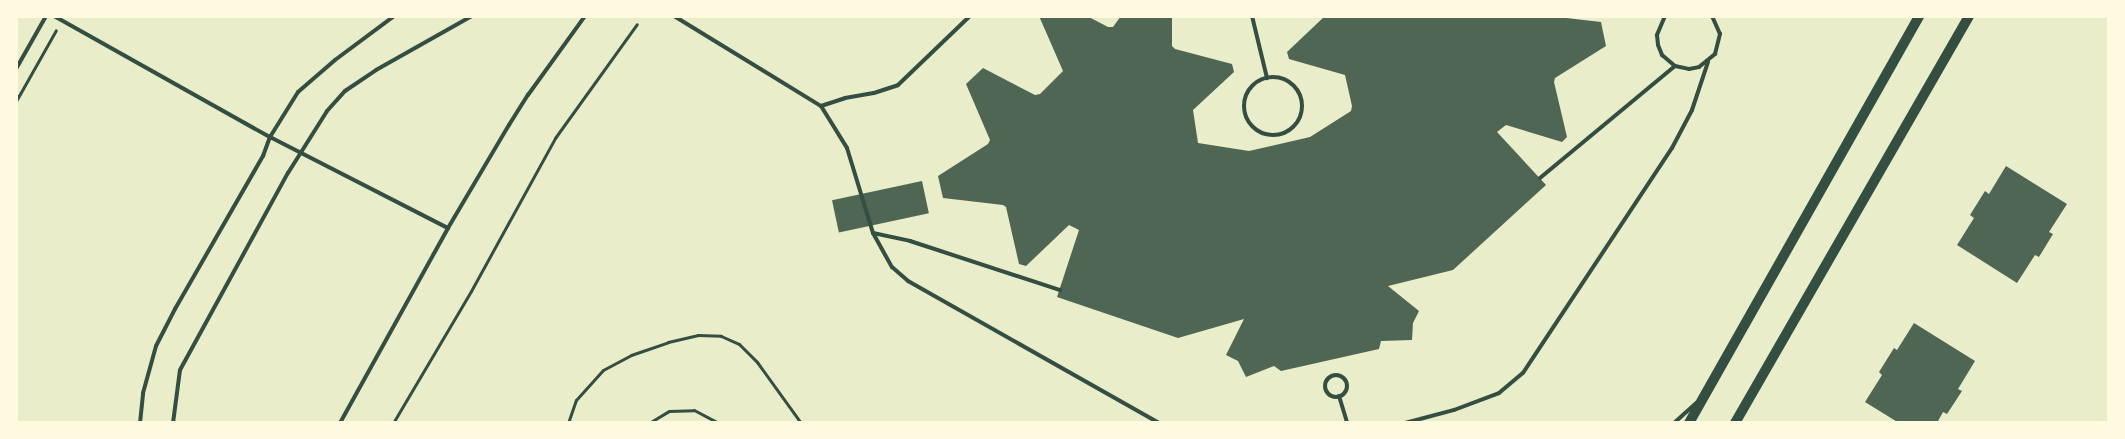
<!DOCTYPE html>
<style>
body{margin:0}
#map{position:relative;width:2125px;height:439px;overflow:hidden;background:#e9edc9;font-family:"DM Sans",sans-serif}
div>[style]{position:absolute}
.building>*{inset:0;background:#4f6655;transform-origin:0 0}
.path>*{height:3px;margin:-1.5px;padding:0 1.5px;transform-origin:1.5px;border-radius:1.5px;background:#344e41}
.service>*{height:4px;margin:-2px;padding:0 2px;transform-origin:2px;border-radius:2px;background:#344e41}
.service>.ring{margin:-2px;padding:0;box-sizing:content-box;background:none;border:4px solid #344e41;border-radius:50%}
.secondary>*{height:10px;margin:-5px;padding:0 5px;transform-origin:5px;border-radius:5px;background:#344e41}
span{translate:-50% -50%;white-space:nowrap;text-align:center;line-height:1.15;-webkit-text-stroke:5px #fefae0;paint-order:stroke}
.frame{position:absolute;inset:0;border:18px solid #fefae0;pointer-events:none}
</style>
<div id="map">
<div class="building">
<div style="clip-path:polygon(1039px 16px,1087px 16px,1108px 27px,1113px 27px,1121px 16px,1172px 16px,1172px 46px,1175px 49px,1232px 64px,1234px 72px,1193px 110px,1198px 143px,1249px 151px,1310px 137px,1351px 111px,1352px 106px,1345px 75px,1289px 59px,1287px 52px,1325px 16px,1549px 16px,1601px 22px,1606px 46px,1555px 78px,1554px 82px,1567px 137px,1562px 142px,1506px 125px,1497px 132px,1546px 185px,1453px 270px,1388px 286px,1419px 311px,1413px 323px,1412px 340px,1381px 341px,1379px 349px,1281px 371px,1274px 366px,1246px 377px,1238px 361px,1226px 355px,1244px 319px,1178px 338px,1057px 297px,1079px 230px,1069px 225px,1026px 266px,1019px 264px,1006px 207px,1003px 205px,943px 198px,938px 176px,988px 144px,990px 140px,966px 84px,983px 68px,1035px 95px,1040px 94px,1063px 71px)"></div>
<div style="clip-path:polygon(2006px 166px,2067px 204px,2049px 232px,2053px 234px,2039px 257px,2035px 255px,2017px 283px,1957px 245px,1974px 218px,1970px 215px,1985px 191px,1989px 194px)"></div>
<div style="left:922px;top:181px;width:33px;height:92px;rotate:78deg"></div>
<div style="clip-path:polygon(1914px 323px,1975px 361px,1958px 389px,1962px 391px,1947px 414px,1943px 412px,1937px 423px,1899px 423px,1865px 402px,1882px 375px,1879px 372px,1894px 348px,1897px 350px)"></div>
</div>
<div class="path">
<div style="left:16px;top:101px;width:81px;rotate:-60.6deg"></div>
<div style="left:393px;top:423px;width:153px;rotate:-59.4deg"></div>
<div style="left:471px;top:291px;width:175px;rotate:-61.2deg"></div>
<div style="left:555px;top:138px;width:140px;rotate:-54.3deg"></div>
<div style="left:568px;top:423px;width:24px;rotate:-71deg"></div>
<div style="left:576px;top:400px;width:40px;rotate:-48deg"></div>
<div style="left:603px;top:370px;width:32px;rotate:-28deg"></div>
<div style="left:631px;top:355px;width:39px;rotate:-19deg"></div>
<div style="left:668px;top:342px;width:31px;rotate:-13deg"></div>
<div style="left:698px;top:335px;width:23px;rotate:2deg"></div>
<div style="left:721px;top:336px;width:20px;rotate:24deg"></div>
<div style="left:739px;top:344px;width:25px;rotate:45deg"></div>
<div style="left:757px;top:362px;width:75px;rotate:54.2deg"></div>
<div style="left:649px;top:423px;width:23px;rotate:-31deg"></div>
<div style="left:669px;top:411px;width:25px;rotate:-2deg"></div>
<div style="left:694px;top:410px;width:27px;rotate:28deg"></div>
</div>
<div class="service">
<div style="left:54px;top:16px;width:248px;rotate:29.3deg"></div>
<div style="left:270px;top:137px;width:200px;rotate:27.1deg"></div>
<div style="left:674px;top:16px;width:172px;rotate:31.5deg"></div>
<div style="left:821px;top:106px;width:49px;rotate:58.2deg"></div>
<div style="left:847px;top:148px;width:89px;rotate:73deg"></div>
<div style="left:873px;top:233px;width:39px;rotate:61deg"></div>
<div style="left:892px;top:267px;width:21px;rotate:41deg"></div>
<div style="left:908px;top:281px;width:288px;rotate:29.5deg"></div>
<div style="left:1252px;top:16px;width:64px;rotate:76.4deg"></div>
<div style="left:1665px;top:16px;width:21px;rotate:113deg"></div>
<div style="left:1657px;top:35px;width:10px;rotate:84deg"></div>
<div style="left:1658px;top:45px;width:11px;rotate:68deg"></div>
<div style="left:1662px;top:55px;width:17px;rotate:40deg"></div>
<div style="left:1675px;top:66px;width:14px;rotate:12deg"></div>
<div style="left:1689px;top:69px;width:10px;rotate:-11deg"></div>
<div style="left:1699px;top:67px;width:21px;rotate:-39deg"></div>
<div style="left:1715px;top:54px;width:21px;rotate:-76deg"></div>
<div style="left:1720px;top:34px;width:20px;rotate:-114deg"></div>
<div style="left:16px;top:69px;width:61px;rotate:-60.5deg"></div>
<div class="ring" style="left:1244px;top:77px;width:54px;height:54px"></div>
<div style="left:821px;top:106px;width:25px;rotate:-18deg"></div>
<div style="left:845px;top:98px;width:29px;rotate:-10deg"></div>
<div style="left:874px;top:93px;width:25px;rotate:-18deg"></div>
<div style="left:898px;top:85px;width:100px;rotate:-43.8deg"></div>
<div style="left:1540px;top:178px;width:175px;rotate:-39.7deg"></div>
<div style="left:873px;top:233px;width:38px;rotate:12deg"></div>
<div style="left:910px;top:241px;width:158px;rotate:18.1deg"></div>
<div class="ring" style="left:1325px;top:375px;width:18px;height:18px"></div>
<div style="left:1339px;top:396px;width:28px;rotate:73deg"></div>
<div style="left:140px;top:423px;width:30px;rotate:-84deg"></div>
<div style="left:143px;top:393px;width:49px;rotate:-74.5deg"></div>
<div style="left:156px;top:346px;width:42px;rotate:-62.8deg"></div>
<div style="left:175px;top:309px;width:177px;rotate:-60.1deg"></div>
<div style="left:263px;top:156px;width:20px;rotate:-70deg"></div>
<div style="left:270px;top:137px;width:53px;rotate:-58.1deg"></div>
<div style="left:298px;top:92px;width:49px;rotate:-40.9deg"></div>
<div style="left:335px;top:60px;width:74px;rotate:-36.7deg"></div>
<div style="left:173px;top:423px;width:53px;rotate:-82.5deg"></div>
<div style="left:180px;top:370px;width:225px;rotate:-61.3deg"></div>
<div style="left:288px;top:173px;width:73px;rotate:-57.8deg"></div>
<div style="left:327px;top:111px;width:27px;rotate:-48deg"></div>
<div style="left:345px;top:91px;width:37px;rotate:-34deg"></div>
<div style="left:376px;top:70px;width:110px;rotate:-29.4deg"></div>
<div style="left:340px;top:423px;width:223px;rotate:-61deg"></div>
<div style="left:448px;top:228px;width:120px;rotate:-59.4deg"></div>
<div style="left:509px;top:125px;width:36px;rotate:-58deg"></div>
<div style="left:528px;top:95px;width:97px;rotate:-54.2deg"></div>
<div style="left:1405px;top:423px;width:51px;rotate:-14.9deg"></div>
<div style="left:1454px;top:410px;width:48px;rotate:-20.7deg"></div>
<div style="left:1499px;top:393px;width:31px;rotate:-40deg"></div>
<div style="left:1523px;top:373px;width:270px;rotate:-56.5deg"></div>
<div style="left:1672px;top:148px;width:43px;rotate:-62.2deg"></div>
<div style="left:1692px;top:110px;width:51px;rotate:-71.6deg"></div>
<div style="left:1674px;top:423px;width:30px;rotate:-42deg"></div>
</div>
<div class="secondary">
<div style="left:1689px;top:423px;width:467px;rotate:-60.5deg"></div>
<div style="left:1735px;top:423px;width:469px;rotate:-60.1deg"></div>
</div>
<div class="frame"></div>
</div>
